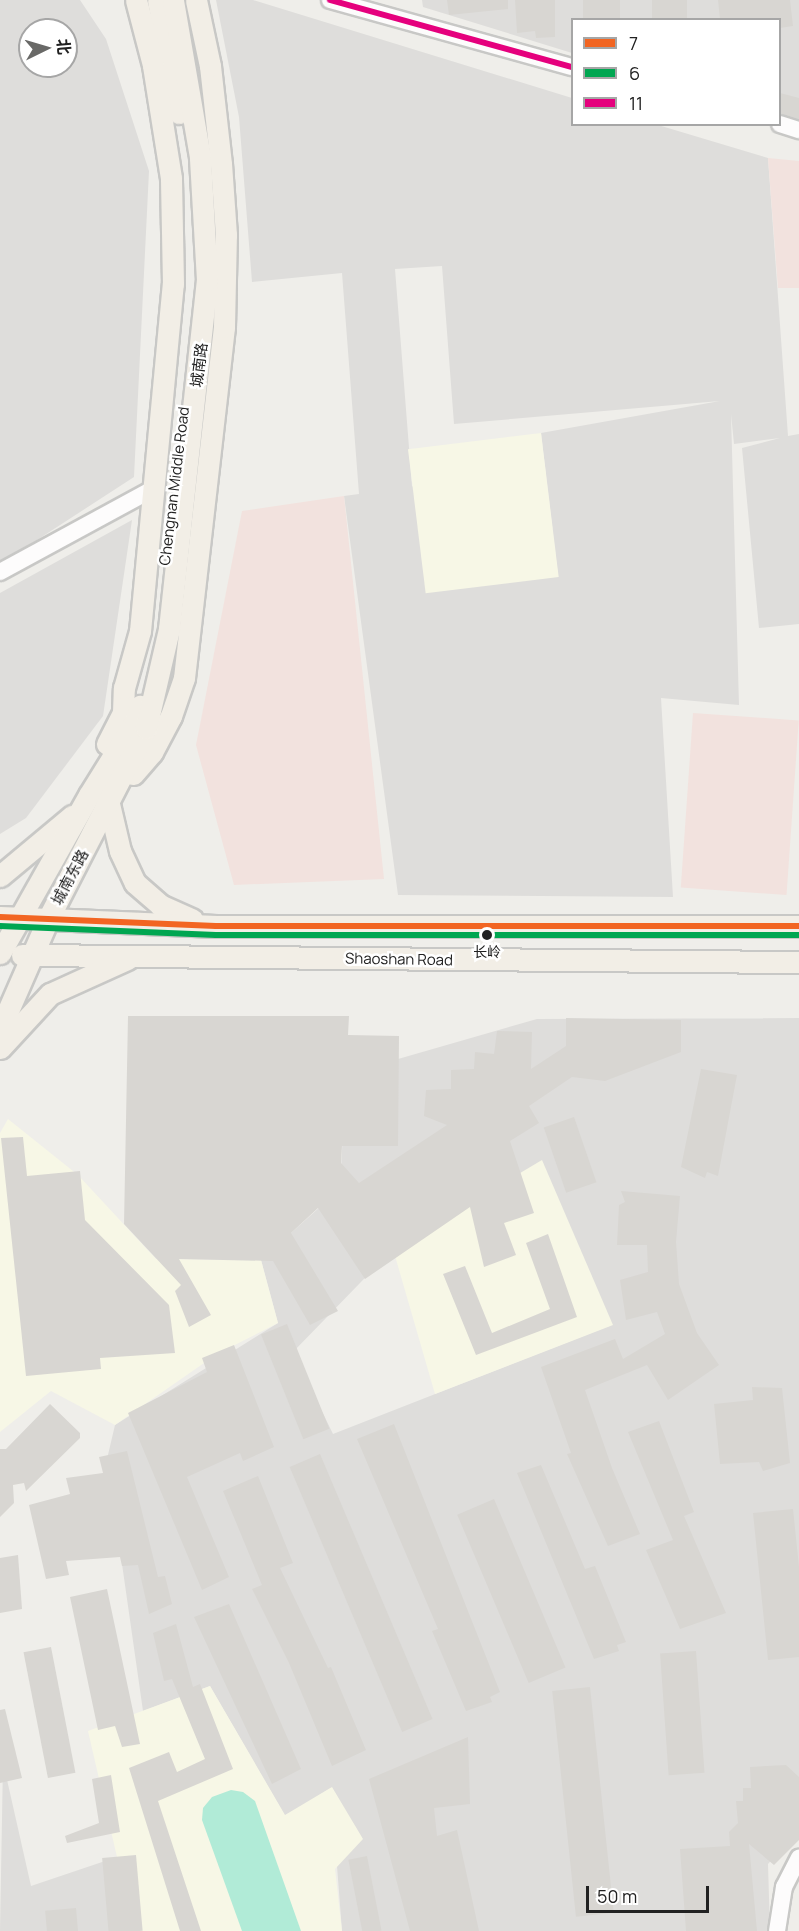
<!DOCTYPE html>
<meta charset="utf-8">
<style>
body{margin:0}
#map{position:relative;width:799px;height:1931px;overflow:hidden;background:#efeeea;font-family:Manrope,"Noto Sans SC",sans-serif}
div>[style]{position:absolute}
.residential>*{inset:0;background:#dedddb}
.commercial>*{inset:0;background:#f2e2de;transform-origin:0 0}
.education>*{inset:0;background:#f7f7e6;transform-origin:0 0}
.pitch>*{inset:0;background:#b1ebd7}
.building>*{inset:0;background:#d8d6d2;transform-origin:0 0}
.roads{filter:drop-shadow(2px 0 #c8c8c6) drop-shadow(-2px 0 #c8c8c6) drop-shadow(0 2px #c8c8c6) drop-shadow(0 -2px #c8c8c6)}
.minor>*{height:16px;margin:-8px;padding:0 8px;transform-origin:8px;border-radius:8px;background:#fdfcfc}
.major>*{height:21px;margin:-10.5px;padding:0 10.5px;transform-origin:10.5px;border-radius:10.5px;background:#f2eee6}
.bus-1>*{height:6px;margin:-3px;padding:0 3px;transform-origin:3px;border-radius:3px;background:#f26522}
.bus-2>*{height:6px;margin:-3px;padding:0 3px;transform-origin:3px;border-radius:3px;background:#00a651}
.bus-3>*{height:6px;margin:-3px;padding:0 3px;transform-origin:3px;border-radius:3px;background:#e5007d}
.dots>*{width:16px;height:16px;translate:-50% -50%;box-sizing:border-box;border:3px solid #fff;border-radius:50%}
span{translate:-50% -50%;white-space:nowrap;text-align:center;line-height:1.15;-webkit-text-stroke:5px #fff;paint-order:stroke}
.bus-label{font-size:14px;color:#212121}
.street-label{font-size:15px;color:#212121}
.legend{position:absolute;left:571px;top:18px;width:210px;height:108px;box-sizing:border-box;background:#fff;border:2px solid #a6a6a6;margin:0;padding:8px 10px;list-style:none;font-size:18px;color:#212121}
.legend li{display:flex;align-items:center;gap:12px;height:30px}
.legend b{width:30px;border:2px solid #a6a6a6}
.north{position:absolute;left:18px;top:18px;width:60px;height:60px;box-sizing:border-box;background:#fff;border:2px solid #a6a6a6;border-radius:50%;rotate:85deg;font-size:16px;font-weight:700;line-height:24px;text-align:center;color:#212121}
.north::after{content:'';display:block;margin:auto;width:21px;height:27px;background:#696967;clip-path:polygon(50% 0,100% 100%,50% 72%,0 100%)}
.scale{position:absolute;left:586px;top:1886px;width:123px;height:27px;box-sizing:border-box;border:3px solid #212121;border-top:0;padding-left:8px;font-size:18px;line-height:21px;white-space:nowrap;color:#212121;-webkit-text-stroke:4px #fff;paint-order:stroke}
</style>
<div id="map">
<div class="residential">
<div style="clip-path:polygon(evenodd,0 0,80px 0,106px 39px,149px 171px,134px 477px,0 564px,0 0,30px 30px,66px 30px,66px 66px,30px 66px,30px 30px)"></div>
<div style="clip-path:polygon(evenodd,216px 0,253px 0,572px 98px,572px 124px,658px 125px,768px 158px,788px 436px,799px 434px,799px 624px,759px 628px,742px 448px,780px 438px,734px 444px,731px 414px,739px 705px,661px 698px,673px 897px,398px 895px,344px 496px,359px 494px,342px 273px,252px 282px,239px 117px,216px 0,442px 266px,454px 424px,720px 401px,541px 433px,558px 576px,412px 486px,395px 269px,442px 266px)"></div>
<div style="clip-path:polygon(422px 0,799px 0,799px 123px,780px 117px,780px 20px,572px 20px,572px 53px,423px 7px)"></div>
<div style="clip-path:polygon(132px 520px,103px 716px,26px 818px,0 834px,0 593px)"></div>
<div style="clip-path:polygon(evenodd,799px 1018px,799px 1830px,768px 1864px,770px 1931px,342px 1931px,331px 1788px,285px 1816px,210px 1686px,143px 1711px,107px 1459px,115px 1425px,278px 1323px,261px 1260px,340px 1189px,346px 1074px,537px 1019px,799px 1018px,393px 1249px,609px 1326px,333px 1434px,293px 1352px,393px 1249px)"></div>
<div style="clip-path:polygon(3px 1762px,31px 1886px,117px 1857px,131px 1931px,0 1931px)"></div>
</div>
<div class="commercial">
<div style="clip-path:polygon(768px 158px,799px 161px,799px 288px,778px 288px)"></div>
<div style="clip-path:polygon(344px 496px,384px 879px,234px 885px,196px 745px,242px 511px)"></div>
<div style="left:693px;top:713px;width:106px;height:175px;rotate:4deg"></div>
</div>
<div class="education">
<div style="left:541px;top:433px;width:145px;height:134px;rotate:83deg"></div>
<div style="clip-path:polygon(8px 1119px,78px 1175px,156px 1259px,261px 1260px,278px 1323px,217px 1354px,115px 1425px,51px 1391px,0 1432px,0 1133px)"></div>
<div style="clip-path:polygon(542px 1160px,613px 1325px,435px 1394px,393px 1249px)"></div>
<div style="clip-path:polygon(210px 1686px,285px 1815px,332px 1787px,363px 1839px,335px 1869px,342px 1931px,134px 1931px,88px 1731px)"></div>
</div>
<div class="pitch">
<div style="clip-path:polygon(231px 1790px,243px 1792px,255px 1801px,301px 1931px,242px 1931px,202px 1820px,203px 1808px,212px 1797px)"></div>
</div>
<div class="building">
<div style="clip-path:polygon(447px 0,508px 0,508px 9px,449px 15px)"></div>
<div style="clip-path:polygon(515px 0,555px 0,555px 37px,536px 38px,535px 31px,517px 33px)"></div>
<div style="left:583px;top:0;width:37px;height:20px"></div>
<div style="left:652px;top:0;width:35px;height:20px"></div>
<div style="clip-path:polygon(718px 0,790px 0,793px 26px,780px 28px,780px 20px,720px 19px)"></div>
<div style="clip-path:polygon(780px 93px,799px 98px,799px 119px,780px 113px)"></div>
<div style="clip-path:polygon(128px 1016px,349px 1016px,348px 1035px,399px 1036px,398px 1146px,342px 1146px,341px 1163px,359px 1183px,447px 1125px,424px 1116px,426px 1090px,451px 1089px,451px 1070px,474px 1069px,475px 1052px,494px 1054px,497px 1031px,532px 1032px,531px 1069px,566px 1046px,566px 1018px,681px 1020px,681px 1052px,605px 1081px,572px 1077px,529px 1106px,539px 1123px,510px 1141px,534px 1213px,504px 1223px,516px 1255px,484px 1267px,470px 1207px,365px 1279px,318px 1208px,291px 1233px,338px 1311px,310px 1325px,273px 1261px,179px 1259px,211px 1315px,189px 1327px,175px 1291px,181px 1285px,124px 1224px)"></div>
<div style="clip-path:polygon(701px 1069px,737px 1075px,718px 1176px,707px 1172px,705px 1178px,681px 1167px)"></div>
<div style="left:574px;top:1117px;width:69px;height:32px;rotate:71deg"></div>
<div style="clip-path:polygon(23px 1137px,27px 1176px,80px 1171px,85px 1220px,169px 1305px,175px 1353px,100px 1358px,101px 1369px,26px 1376px,1px 1138px)"></div>
<div style="clip-path:polygon(621px 1191px,680px 1196px,676px 1242px,679px 1284px,697px 1333px,719px 1365px,668px 1400px,647px 1365px,585px 1390px,612px 1468px,640px 1534px,608px 1546px,567px 1454px,571px 1453px,541px 1367px,615px 1339px,623px 1359px,665px 1334px,657px 1312px,626px 1320px,620px 1280px,648px 1272px,647px 1245px,617px 1245px,619px 1205px,625px 1202px)"></div>
<div style="clip-path:polygon(548px 1234px,577px 1317px,476px 1355px,443px 1274px,465px 1266px,492px 1333px,550px 1309px,526px 1243px)"></div>
<div style="left:287px;top:1324px;width:113px;height:28px;rotate:68deg"></div>
<div style="clip-path:polygon(234px 1345px,274px 1447px,243px 1461px,240px 1453px,187px 1477px,229px 1577px,202px 1590px,128px 1413px,207px 1372px,202px 1358px)"></div>
<div style="clip-path:polygon(752px 1387px,782px 1388px,790px 1463px,763px 1471px,759px 1462px,720px 1464px,714px 1404px,753px 1400px)"></div>
<div style="clip-path:polygon(50px 1404px,80px 1433px,80px 1438px,26px 1491px,24px 1483px,13px 1485px,14px 1503px,0 1517px,0 1449px,6px 1449px)"></div>
<div style="clip-path:polygon(659px 1421px,694px 1512px,684px 1516px,726px 1613px,680px 1629px,646px 1550px,673px 1540px,628px 1432px)"></div>
<div style="clip-path:polygon(394px 1424px,500px 1692px,490px 1697px,492px 1702px,466px 1711px,432px 1631px,438px 1629px,357px 1439px)"></div>
<div style="clip-path:polygon(127px 1451px,158px 1577px,165px 1576px,172px 1604px,149px 1614px,138px 1565px,122px 1566px,120px 1557px,66px 1561px,69px 1575px,46px 1579px,29px 1505px,70px 1494px,66px 1478px,103px 1473px,99px 1457px)"></div>
<div style="left:320px;top:1454px;width:288px;height:33px;rotate:67deg"></div>
<div style="clip-path:polygon(541px 1465px,585px 1569px,595px 1566px,626px 1642px,617px 1645px,619px 1651px,594px 1659px,517px 1473px)"></div>
<div style="clip-path:polygon(258px 1476px,293px 1563px,280px 1568px,328px 1668px,331px 1667px,366px 1750px,332px 1766px,289px 1663px,252px 1589px,262px 1585px,223px 1491px)"></div>
<div style="left:494px;top:1499px;width:183px;height:40px;rotate:67deg"></div>
<div style="clip-path:polygon(793px 1509px,799px 1567px,799px 1657px,768px 1660px,753px 1513px)"></div>
<div style="clip-path:polygon(18px 1555px,22px 1609px,0 1613px,0 1558px)"></div>
<div style="clip-path:polygon(107px 1589px,140px 1744px,122px 1747px,115px 1726px,98px 1730px,70px 1597px)"></div>
<div style="clip-path:polygon(229px 1604px,301px 1769px,272px 1784px,194px 1617px)"></div>
<div style="clip-path:polygon(176px 1624px,193px 1687px,200px 1684px,233px 1769px,158px 1801px,201px 1931px,180px 1931px,129px 1768px,169px 1752px,177px 1772px,205px 1759px,172px 1679px,164px 1681px,153px 1633px)"></div>
<div style="left:51px;top:1647px;width:128px;height:28px;rotate:79deg"></div>
<div style="left:696px;top:1651px;width:122px;height:36px;rotate:86deg"></div>
<div style="left:590px;top:1687px;width:227px;height:38px;rotate:84deg"></div>
<div style="clip-path:polygon(5px 1709px,22px 1778px,0 1783px,0 1710px)"></div>
<div style="clip-path:polygon(468px 1737px,470px 1804px,434px 1808px,437px 1836px,457px 1830px,479px 1931px,410px 1931px,369px 1779px)"></div>
<div style="clip-path:polygon(786px 1765px,799px 1777px,799px 1840px,774px 1865px,749px 1844px,757px 1931px,686px 1931px,680px 1849px,730px 1846px,729px 1832px,738px 1823px,736px 1801px,743px 1801px,743px 1788px,751px 1788px,750px 1767px)"></div>
<div style="clip-path:polygon(111px 1775px,120px 1832px,67px 1843px,65px 1836px,99px 1823px,92px 1779px)"></div>
<div style="left:136px;top:1855px;width:76px;height:34px;rotate:85deg"></div>
<div style="left:367px;top:1856px;width:76px;height:19px;rotate:79deg"></div>
<div style="left:76px;top:1908px;width:23px;height:31px;rotate:85deg"></div>
</div>
<div class="roads">
<div class="minor">
<div style="left:330px;top:0;width:251px;rotate:15.5deg"></div>
<div style="left:780px;top:124px;width:20px;rotate:18deg"></div>
<div style="left:0;top:572px;width:172px;rotate:-28.5deg"></div>
<div style="left:777px;top:1931px;width:45px;rotate:-81deg"></div>
<div style="left:784px;top:1887px;width:33px;rotate:-63deg"></div>
</div>
<div class="major">
<div style="left:158px;top:0;width:115px;rotate:79.5deg"></div>
<div style="left:107px;top:744px;width:36px;rotate:-63deg"></div>
<div style="left:123px;top:712px;width:24px;rotate:-88deg"></div>
<div style="left:124px;top:688px;width:59px;rotate:-74.3deg"></div>
<div style="left:140px;top:631px;width:349px;rotate:-84.6deg"></div>
<div style="left:173px;top:284px;width:106px;rotate:-91.1deg"></div>
<div style="left:171px;top:178px;width:114px;rotate:-99.1deg"></div>
<div style="left:153px;top:65px;width:67px;rotate:-104.7deg"></div>
<div style="left:133px;top:774px;width:29px;rotate:-49deg"></div>
<div style="left:152px;top:752px;width:41px;rotate:-62.2deg"></div>
<div style="left:171px;top:716px;width:40px;rotate:-71.1deg"></div>
<div style="left:184px;top:678px;width:353px;rotate:-83.5deg"></div>
<div style="left:224px;top:327px;width:92px;rotate:-88.8deg"></div>
<div style="left:226px;top:235px;width:71px;rotate:-94deg"></div>
<div style="left:221px;top:164px;width:99px;rotate:-96.4deg"></div>
<div style="left:210px;top:66px;width:67px;rotate:-102deg"></div>
<div style="left:109px;top:804px;width:48px;rotate:76.8deg"></div>
<div style="left:120px;top:851px;width:35px;rotate:65deg"></div>
<div style="left:135px;top:883px;width:33px;rotate:41deg"></div>
<div style="left:160px;top:905px;width:35px;rotate:24deg"></div>
<div style="left:0;top:876px;width:94px;rotate:-39.8deg"></div>
<div style="left:0;top:917px;width:216px;rotate:2.4deg"></div>
<div style="left:216px;top:926px;width:583px"></div>
<div style="left:0;top:953px;width:181px;rotate:-60.6deg"></div>
<div style="left:89px;top:795px;width:87px;rotate:-58.1deg"></div>
<div style="left:135px;top:721px;width:16px;rotate:-72deg"></div>
<div style="left:22px;top:955px;width:777px;rotate:0.52deg"></div>
<div style="left:0;top:1029px;width:120px;rotate:-66.4deg"></div>
<div style="left:48px;top:919px;width:215px;rotate:-62.8deg"></div>
<div style="left:146px;top:728px;width:102px;rotate:-76.9deg"></div>
<div style="left:169px;top:629px;width:351px;rotate:-83.8deg"></div>
<div style="left:207px;top:280px;width:123px;rotate:-93.3deg"></div>
<div style="left:200px;top:157px;width:159px;rotate:-99.8deg"></div>
<div style="left:0;top:1048px;width:74px;rotate:-47.2deg"></div>
<div style="left:50px;top:994px;width:85px;rotate:-24.4deg"></div>
</div>
</div>
<div class="bus-1">
<div style="left:0;top:917px;width:216px;rotate:2.4deg"></div>
<div style="left:216px;top:926px;width:583px"></div>
</div>
<div class="bus-2">
<div style="left:0;top:926px;width:216px;rotate:2.4deg"></div>
<div style="left:216px;top:935px;width:583px"></div>
</div>
<div class="bus-3">
<div style="left:330px;top:0;width:251px;rotate:15.5deg"></div>
</div>
<div class="dots">
<div style="left:487px;top:935px;background:#212121"></div>
</div>
<div class="bus-label">
<span style="left:487px;top:952px">长岭</span>
</div>
<div class="street-label">
<span style="left:199px;top:365px;rotate:-83deg">城南路</span>
<span style="left:174px;top:486px;rotate:-83deg">Chengnan Middle Road</span>
<span style="left:70px;top:877px;rotate:-62deg">城南东路</span>
<span style="left:399px;top:959px;rotate:1deg">Shaoshan Road</span>
</div>
<ul class="legend">
<li><b style="height:8px;background:#f26522"></b>7</li>
<li><b style="height:8px;background:#00a651"></b>6</li>
<li><b style="height:8px;background:#e5007d"></b>11</li>
</ul>
<div class="north">北</div>
<div class="scale">50 m</div>
</div>
